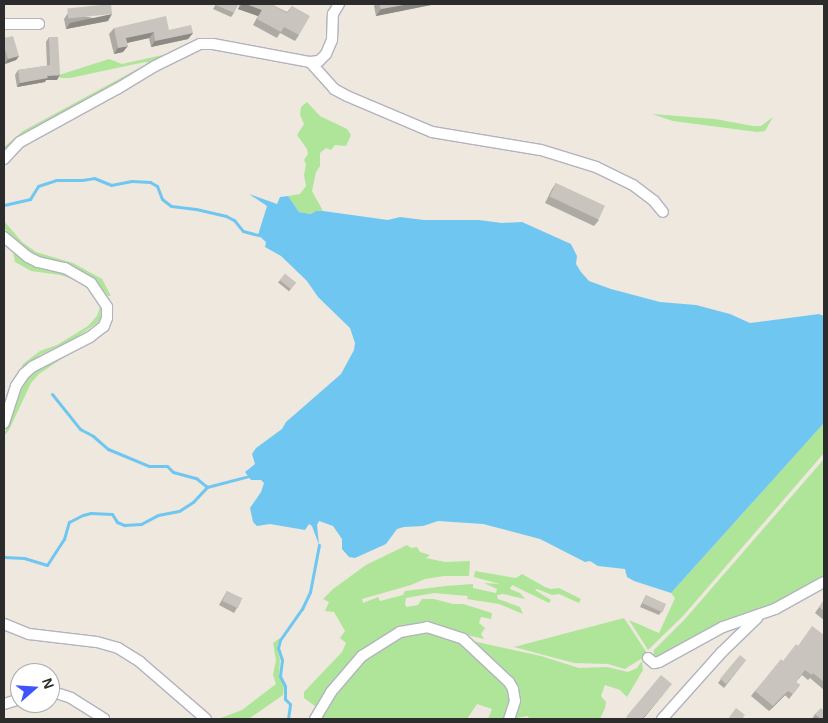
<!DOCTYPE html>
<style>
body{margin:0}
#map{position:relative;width:828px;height:723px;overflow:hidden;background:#eee8de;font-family:Arial,sans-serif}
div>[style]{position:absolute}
.green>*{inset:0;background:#afe599}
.water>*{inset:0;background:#6fc7f1}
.stream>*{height:3px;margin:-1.5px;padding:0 1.5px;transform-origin:1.5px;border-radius:1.5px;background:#6fc7f1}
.roads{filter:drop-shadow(1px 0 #b2b3bf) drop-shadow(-1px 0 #b2b3bf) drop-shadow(0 1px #b2b3bf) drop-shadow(0 -1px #b2b3bf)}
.minor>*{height:10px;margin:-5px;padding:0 5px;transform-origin:5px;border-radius:5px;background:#fff}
.wall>*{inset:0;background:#ada9a3;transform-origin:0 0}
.shaded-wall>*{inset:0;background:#8d8984}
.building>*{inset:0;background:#c9c4bd;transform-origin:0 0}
span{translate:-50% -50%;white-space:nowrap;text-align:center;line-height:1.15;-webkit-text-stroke:4px #fff;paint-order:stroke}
.frame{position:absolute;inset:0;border:5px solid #2c2c2c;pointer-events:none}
.north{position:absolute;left:10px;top:663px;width:50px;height:50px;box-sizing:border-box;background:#fff;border:1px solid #ababab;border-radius:50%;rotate:71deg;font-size:14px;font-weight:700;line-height:20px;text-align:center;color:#2c2c2c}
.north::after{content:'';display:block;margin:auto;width:18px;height:22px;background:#3b54fd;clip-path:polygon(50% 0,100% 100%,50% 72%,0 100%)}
</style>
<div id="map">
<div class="green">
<div style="clip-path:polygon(167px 54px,153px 64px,145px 62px,70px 78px,60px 78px,59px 75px,109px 59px,122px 64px)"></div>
<div style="clip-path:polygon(143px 66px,147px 67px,4px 155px,4px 147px,23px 131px)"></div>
<div style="clip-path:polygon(307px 102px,320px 116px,347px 129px,351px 135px,346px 146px,335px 145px,331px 150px,326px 148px,320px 153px,320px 166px,316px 172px,312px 191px,323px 211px,316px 211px,312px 214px,299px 212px,288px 196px,300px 194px,306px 186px,304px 175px,306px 164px,304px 160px,308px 154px,307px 149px,297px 135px,304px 124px,300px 115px,301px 107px)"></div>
<div style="clip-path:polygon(652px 114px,715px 119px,753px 126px,761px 126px,773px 117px,765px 131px,757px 132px,673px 121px)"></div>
<div style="clip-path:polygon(4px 221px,22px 242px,36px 252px,73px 263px,102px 279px,111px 296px,108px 296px,96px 281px,86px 274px,30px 254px,11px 239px,4px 227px)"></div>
<div style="clip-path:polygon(13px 253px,36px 265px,68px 271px,83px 280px,105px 304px,103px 317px,97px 323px,74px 339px,40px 355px,28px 365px,4px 416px,4px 403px,23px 364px,40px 351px,57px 345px,88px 326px,97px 316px,101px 304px,92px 292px,79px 281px,60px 275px,31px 271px,15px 262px)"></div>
<div style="clip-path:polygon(79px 347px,39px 374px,31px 383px,9px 430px,4px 436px,15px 402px,29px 375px,36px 368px)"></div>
<div style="clip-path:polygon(824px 423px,824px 453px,683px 616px,648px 650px,629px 620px,659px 633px,675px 598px,671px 593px)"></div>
<div style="clip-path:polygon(824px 459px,824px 579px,814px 586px,661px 659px,653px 658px,654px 650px,685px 619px)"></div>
<div style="clip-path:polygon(407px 545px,411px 548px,417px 547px,420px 552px,430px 555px,426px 558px,445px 562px,470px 561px,469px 576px,444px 576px,425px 579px,411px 585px,362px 599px,363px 603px,378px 597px,380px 601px,403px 595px,405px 591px,446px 586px,473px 584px,473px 588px,496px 593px,497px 589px,484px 583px,500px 584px,474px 577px,475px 571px,516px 578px,522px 574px,545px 587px,551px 589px,559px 588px,581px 599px,579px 603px,559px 594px,552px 595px,537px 589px,535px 590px,551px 600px,549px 603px,512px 585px,510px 589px,520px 593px,525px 599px,503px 594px,497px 595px,498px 599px,520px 607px,523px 614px,499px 604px,467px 599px,468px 596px,434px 593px,406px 598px,405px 605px,407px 607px,418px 605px,422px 599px,434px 599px,453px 604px,463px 604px,492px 613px,491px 619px,481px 617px,479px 623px,485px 628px,481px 634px,484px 639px,433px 627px,381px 640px,319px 709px,304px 698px,304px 692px,342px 652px,346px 643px,340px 638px,345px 631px,334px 612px,325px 611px,329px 602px,323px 599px,333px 589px,366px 565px)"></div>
<div style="clip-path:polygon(624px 618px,647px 653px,647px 657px,639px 660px,625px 669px,608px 664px,574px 663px,514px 647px)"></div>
<div style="clip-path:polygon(414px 632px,434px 632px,467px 646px,495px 671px,513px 696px,506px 719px,488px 719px,492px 709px,477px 704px,467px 719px,319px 719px,359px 665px,387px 642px)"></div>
<div style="clip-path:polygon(280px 638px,277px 647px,280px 660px,279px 676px,284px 686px,283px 695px,250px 718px,218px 719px,242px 710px,276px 684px,273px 675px,276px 660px,273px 643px)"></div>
<div style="clip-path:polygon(468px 640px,541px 656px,579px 668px,607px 667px,628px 672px,637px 668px,642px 661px,643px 670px,627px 697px,620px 690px,605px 685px,601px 696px,606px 702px,605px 708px,600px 719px,529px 719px,528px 716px,511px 719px,518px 699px)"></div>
</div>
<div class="water">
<div style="clip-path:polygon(249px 194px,277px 204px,280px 197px,288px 196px,299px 212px,311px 214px,316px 211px,323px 211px,388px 220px,400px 217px,424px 220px,479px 220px,502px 223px,522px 222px,571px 244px,577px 256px,576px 264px,581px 272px,589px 281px,611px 289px,660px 302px,696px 305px,730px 314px,750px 323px,819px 314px,824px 316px,824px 423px,671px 593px,634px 581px,627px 577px,625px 569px,598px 566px,590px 561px,585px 562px,540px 539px,483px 524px,438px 521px,423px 526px,404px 527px,397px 529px,386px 544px,355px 558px,349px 557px,342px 549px,342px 539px,333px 526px,319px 521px,317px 525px,319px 545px,312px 526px,309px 524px,305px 530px,270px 524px,257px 526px,253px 522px,250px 508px,261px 492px,264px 483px,261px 480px,251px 480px,245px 472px,255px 464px,252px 454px,256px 448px,282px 429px,286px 422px,341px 374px,354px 350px,355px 343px,350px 328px,318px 297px,307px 281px,281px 256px,265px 247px,266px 242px,258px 235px,267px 206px)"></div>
</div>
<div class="stream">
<div style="left:4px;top:205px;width:27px;rotate:-13deg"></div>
<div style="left:30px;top:199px;width:15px;rotate:-58deg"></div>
<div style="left:38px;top:186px;width:19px;rotate:-18deg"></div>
<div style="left:56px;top:180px;width:26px"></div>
<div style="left:82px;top:180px;width:12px;rotate:-9deg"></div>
<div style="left:94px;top:178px;width:18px;rotate:22deg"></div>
<div style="left:111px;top:185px;width:21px;rotate:-11deg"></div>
<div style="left:132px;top:181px;width:18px;rotate:3deg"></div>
<div style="left:150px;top:182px;width:8px;rotate:30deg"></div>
<div style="left:157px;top:186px;width:14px;rotate:69deg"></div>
<div style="left:162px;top:199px;width:11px;rotate:38deg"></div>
<div style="left:171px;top:206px;width:25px;rotate:7deg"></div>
<div style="left:196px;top:209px;width:31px;rotate:13deg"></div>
<div style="left:226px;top:216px;width:9px;rotate:27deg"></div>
<div style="left:234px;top:220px;width:14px;rotate:51deg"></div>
<div style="left:243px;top:231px;width:16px;rotate:15deg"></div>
<div style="left:52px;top:394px;width:45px;rotate:51.3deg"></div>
<div style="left:80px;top:429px;width:15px;rotate:28deg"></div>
<div style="left:93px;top:436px;width:20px;rotate:41deg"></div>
<div style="left:108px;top:449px;width:44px;rotate:22.5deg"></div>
<div style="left:149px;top:466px;width:18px"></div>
<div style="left:167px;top:466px;width:8px;rotate:45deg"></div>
<div style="left:173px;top:472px;width:24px;rotate:15deg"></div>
<div style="left:196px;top:478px;width:14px;rotate:39deg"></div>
<div style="left:4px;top:557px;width:20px;rotate:3deg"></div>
<div style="left:24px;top:558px;width:24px;rotate:17deg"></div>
<div style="left:47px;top:565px;width:31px;rotate:-57deg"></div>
<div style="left:64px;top:539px;width:18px;rotate:-74deg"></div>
<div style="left:69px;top:522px;width:16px;rotate:-27deg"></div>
<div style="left:83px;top:515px;width:8px;rotate:-14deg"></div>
<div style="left:91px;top:513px;width:21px;rotate:3deg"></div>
<div style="left:112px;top:514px;width:9px;rotate:58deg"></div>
<div style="left:117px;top:522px;width:8px;rotate:23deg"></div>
<div style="left:124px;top:525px;width:17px;rotate:-3deg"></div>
<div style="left:141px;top:524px;width:19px;rotate:-28deg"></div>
<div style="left:158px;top:515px;width:21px;rotate:-11deg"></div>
<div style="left:179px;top:511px;width:17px;rotate:-33deg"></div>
<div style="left:193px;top:502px;width:21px;rotate:-47deg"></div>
<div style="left:207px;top:487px;width:43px;rotate:-14.7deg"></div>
<div style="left:288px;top:719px;width:15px;rotate:-82deg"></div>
<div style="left:290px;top:704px;width:7px;rotate:-135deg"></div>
<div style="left:285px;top:699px;width:13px;rotate:-90deg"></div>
<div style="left:285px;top:686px;width:11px;rotate:-117deg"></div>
<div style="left:280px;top:676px;width:16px;rotate:-83deg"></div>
<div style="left:282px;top:660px;width:13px;rotate:-108deg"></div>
<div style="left:278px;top:648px;width:8px;rotate:-76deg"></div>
<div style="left:280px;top:640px;width:38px;rotate:-55deg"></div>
<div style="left:302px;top:609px;width:19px;rotate:-65deg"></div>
<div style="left:310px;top:592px;width:48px;rotate:-79.2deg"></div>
</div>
<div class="roads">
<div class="minor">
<div style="left:4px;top:24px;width:35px"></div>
<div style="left:310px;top:62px;width:36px;rotate:48deg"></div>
<div style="left:334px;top:89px;width:15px;rotate:28deg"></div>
<div style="left:347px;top:96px;width:92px;rotate:23deg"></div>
<div style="left:432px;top:132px;width:110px;rotate:9.4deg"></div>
<div style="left:541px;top:150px;width:58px;rotate:17.2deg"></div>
<div style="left:596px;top:167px;width:41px;rotate:25.9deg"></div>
<div style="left:633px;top:185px;width:26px;rotate:37deg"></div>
<div style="left:654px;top:201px;width:14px;rotate:51deg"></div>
<div style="left:4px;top:159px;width:23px;rotate:-47deg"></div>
<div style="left:20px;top:142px;width:111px;rotate:-28.7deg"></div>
<div style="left:117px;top:89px;width:44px;rotate:-31.2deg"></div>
<div style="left:155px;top:66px;width:50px;rotate:-26.1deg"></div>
<div style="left:200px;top:44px;width:13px"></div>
<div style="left:213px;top:44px;width:99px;rotate:10.5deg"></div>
<div style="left:310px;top:62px;width:9px;rotate:-6deg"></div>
<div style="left:319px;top:61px;width:10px;rotate:-45deg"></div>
<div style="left:326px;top:54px;width:15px;rotate:-67deg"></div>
<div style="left:332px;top:40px;width:26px;rotate:-88deg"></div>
<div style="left:333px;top:14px;width:12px;rotate:-59deg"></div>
<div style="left:4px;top:237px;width:31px;rotate:40deg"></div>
<div style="left:28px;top:257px;width:11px;rotate:27deg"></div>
<div style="left:38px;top:262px;width:28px;rotate:13deg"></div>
<div style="left:65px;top:268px;width:30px;rotate:30deg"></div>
<div style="left:91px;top:283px;width:29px;rotate:56deg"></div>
<div style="left:107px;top:307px;width:11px;rotate:90deg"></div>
<div style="left:107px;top:318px;width:9px;rotate:111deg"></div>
<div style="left:104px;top:326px;width:18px;rotate:142deg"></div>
<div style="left:90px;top:337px;width:65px;rotate:152.7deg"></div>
<div style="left:32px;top:367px;width:11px;rotate:139deg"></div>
<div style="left:24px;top:374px;width:14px;rotate:124deg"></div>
<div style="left:16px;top:386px;width:39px;rotate:108deg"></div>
<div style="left:4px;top:624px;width:27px;rotate:22deg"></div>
<div style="left:29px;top:634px;width:68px;rotate:6.7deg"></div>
<div style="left:97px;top:642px;width:22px;rotate:16deg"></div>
<div style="left:118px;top:648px;width:26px;rotate:32deg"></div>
<div style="left:140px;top:662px;width:87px;rotate:40.8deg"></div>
<div style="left:648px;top:658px;width:8px;rotate:40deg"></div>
<div style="left:654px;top:663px;width:5px;rotate:-11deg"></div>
<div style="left:659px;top:662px;width:73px;rotate:-28.7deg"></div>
<div style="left:723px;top:627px;width:55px;rotate:-19.1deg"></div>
<div style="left:775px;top:609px;width:56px;rotate:-28.9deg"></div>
<div style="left:50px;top:691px;width:22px;rotate:18deg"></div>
<div style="left:71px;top:698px;width:39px;rotate:32deg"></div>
<div style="left:4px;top:704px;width:17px;rotate:-17deg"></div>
<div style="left:315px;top:719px;width:31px;rotate:-59deg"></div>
<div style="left:331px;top:692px;width:48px;rotate:-49.3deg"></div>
<div style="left:362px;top:656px;width:45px;rotate:-32.3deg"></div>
<div style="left:400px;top:632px;width:27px;rotate:-10deg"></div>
<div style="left:427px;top:627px;width:38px;rotate:18deg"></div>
<div style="left:463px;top:639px;width:63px;rotate:43.1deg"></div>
<div style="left:509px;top:682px;width:8px;rotate:60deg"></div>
<div style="left:513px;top:689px;width:12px;rotate:81deg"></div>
<div style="left:515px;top:701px;width:19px;rotate:108deg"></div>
<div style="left:662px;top:719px;width:90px;rotate:-48.2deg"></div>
<div style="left:722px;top:652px;width:49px;rotate:-44.2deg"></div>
</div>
</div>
<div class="wall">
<div style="clip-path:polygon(216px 4px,236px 4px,234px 13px,231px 17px,213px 9px)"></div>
<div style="clip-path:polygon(240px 4px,271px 4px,287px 12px,292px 6px,299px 35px,295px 41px,280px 33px,277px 38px,253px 25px,258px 16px,238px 9px)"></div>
<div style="clip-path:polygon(376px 4px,436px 4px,376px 16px,374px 6px)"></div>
<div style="clip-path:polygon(68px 13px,108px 21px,66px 29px,64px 19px)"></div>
<div style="clip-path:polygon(114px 28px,169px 30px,193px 33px,188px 39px,151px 47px,149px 38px,127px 43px,123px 52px,114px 54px,109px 34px)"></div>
<div style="clip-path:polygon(49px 37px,57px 80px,46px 80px,45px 82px,17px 87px,15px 75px,18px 70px,47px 66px,46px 42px)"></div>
<div style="clip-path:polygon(4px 38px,19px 56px,16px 60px,5px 64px,4px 60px)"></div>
<div style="clip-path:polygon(556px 183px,599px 220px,594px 226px,545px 203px,552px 189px)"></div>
<div style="left:285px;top:274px;width:14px;height:11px;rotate:39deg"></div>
<div style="clip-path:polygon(227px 591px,237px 608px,234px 613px,219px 605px)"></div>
<div style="clip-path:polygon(646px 595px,662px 611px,659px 615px,640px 607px)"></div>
<div style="clip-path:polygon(824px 600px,824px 620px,815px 613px)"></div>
<div style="clip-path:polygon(824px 635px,824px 690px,810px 678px,808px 680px,802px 675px,796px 682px,800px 685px,789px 699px,785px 695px,769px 711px,751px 696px,755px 691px,798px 646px)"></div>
<div style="clip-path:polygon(746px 660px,724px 688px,718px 683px,721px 679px)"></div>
<div style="clip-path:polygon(815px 714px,824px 719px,812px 719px)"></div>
</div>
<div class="shaded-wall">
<div style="clip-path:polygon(242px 4px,246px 4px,262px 10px,258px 16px,238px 9px)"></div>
<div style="clip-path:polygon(409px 4px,436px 4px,376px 16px,381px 9px)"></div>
<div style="clip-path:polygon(112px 14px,108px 21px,66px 29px,70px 23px)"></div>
<div style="clip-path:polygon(154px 32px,149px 38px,122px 44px,126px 38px)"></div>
<div style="clip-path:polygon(193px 33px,188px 39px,151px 47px,155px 41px)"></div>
<div style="clip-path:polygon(128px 46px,123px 52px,114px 54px,118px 48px)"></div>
<div style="clip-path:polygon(19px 56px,16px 60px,5px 64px,8px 59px)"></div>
<div style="clip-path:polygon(60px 75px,57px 80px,46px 80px,45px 82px,17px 87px,20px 83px,47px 76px)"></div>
<div style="clip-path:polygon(672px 684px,643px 719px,642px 719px)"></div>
<div style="clip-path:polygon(788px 691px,785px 695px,769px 711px,773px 706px)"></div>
</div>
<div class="building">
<div style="left:111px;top:4px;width:10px;height:44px;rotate:84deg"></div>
<div style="clip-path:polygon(217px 4px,236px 4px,238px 5px,234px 13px,216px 5px)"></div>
<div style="clip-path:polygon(246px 4px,271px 4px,287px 13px,292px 6px,310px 16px,299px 35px,284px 27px,281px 32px,257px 19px,262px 10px)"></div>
<div style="clip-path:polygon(379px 4px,409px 4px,381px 9px)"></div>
<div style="clip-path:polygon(166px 16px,169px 30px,191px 25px,193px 33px,155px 41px,154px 32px,126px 38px,128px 46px,118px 48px,114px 28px)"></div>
<div style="clip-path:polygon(13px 36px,19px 56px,8px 59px,4px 46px,4px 38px)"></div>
<div style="clip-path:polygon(49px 37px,58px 37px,60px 75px,47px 76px,48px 78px,20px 83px,18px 70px,50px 65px)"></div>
<div style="left:556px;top:183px;width:54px;height:15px;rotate:25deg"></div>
<div style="left:285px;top:274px;width:14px;height:8px;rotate:39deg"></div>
<div style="left:227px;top:591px;width:17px;height:11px;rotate:25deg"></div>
<div style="left:646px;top:595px;width:22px;height:9px;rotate:24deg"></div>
<div style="clip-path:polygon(824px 600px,824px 611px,819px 607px)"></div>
<div style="clip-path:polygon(812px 626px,824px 635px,824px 682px,813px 673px,812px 675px,805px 670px,796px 682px,800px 685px,793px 694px,788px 691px,773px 706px,755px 691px,781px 659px,783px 661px,796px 644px,798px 646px)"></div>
<div style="left:740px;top:655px;width:8px;height:31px;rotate:40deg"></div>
<div style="clip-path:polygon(661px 675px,672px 684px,642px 719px,629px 719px,626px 717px)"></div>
<div style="clip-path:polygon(736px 708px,745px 715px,743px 717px,745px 719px,728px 719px)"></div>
<div style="clip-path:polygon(821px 708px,824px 711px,824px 719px,821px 719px,815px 714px)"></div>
</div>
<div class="frame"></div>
<div class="north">N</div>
</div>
